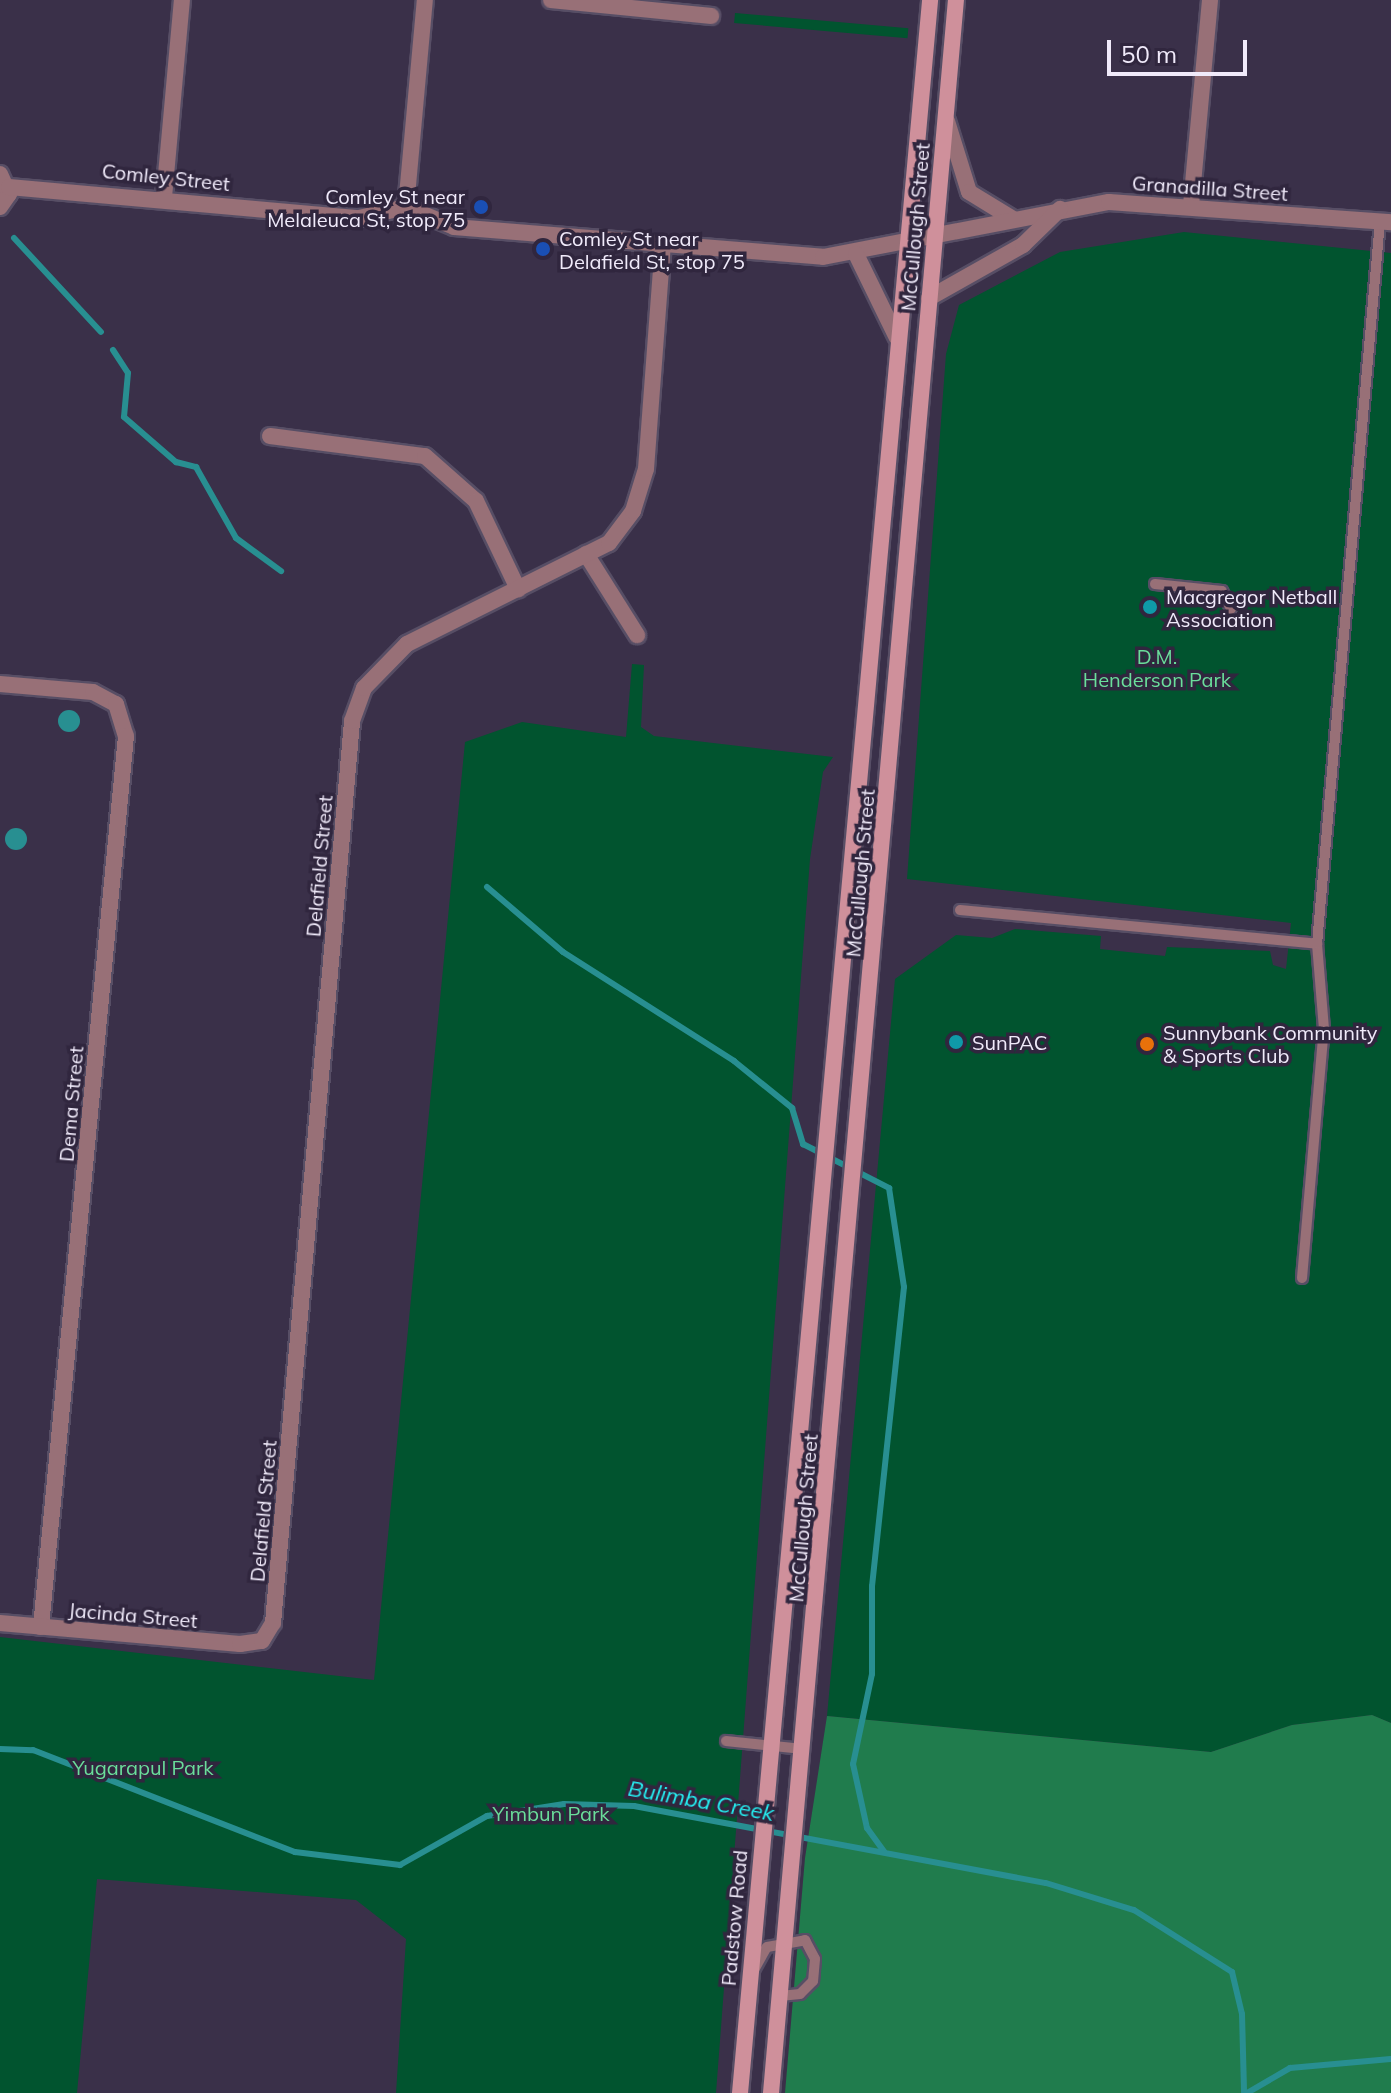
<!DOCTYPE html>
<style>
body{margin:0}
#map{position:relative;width:1391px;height:2093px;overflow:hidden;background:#3a3049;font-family:Mulish,sans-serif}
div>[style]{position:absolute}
.green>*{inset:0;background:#01542f;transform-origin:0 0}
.forest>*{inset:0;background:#207c4d}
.water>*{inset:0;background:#288f91}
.round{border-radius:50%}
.stream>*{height:6px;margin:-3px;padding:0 3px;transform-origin:3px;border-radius:3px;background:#288f91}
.roads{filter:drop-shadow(2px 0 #574e65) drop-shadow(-2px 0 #574e65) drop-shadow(0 2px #574e65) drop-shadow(0 -2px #574e65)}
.service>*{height:10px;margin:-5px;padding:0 5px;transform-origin:5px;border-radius:5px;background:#987077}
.minor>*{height:16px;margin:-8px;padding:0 8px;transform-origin:8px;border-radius:8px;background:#987077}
.tertiary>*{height:16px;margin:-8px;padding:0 8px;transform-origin:8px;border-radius:8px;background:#987077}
.secondary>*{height:16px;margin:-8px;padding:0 8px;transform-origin:8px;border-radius:8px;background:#cf909b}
.dots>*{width:22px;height:22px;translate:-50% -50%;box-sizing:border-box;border:4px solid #30263e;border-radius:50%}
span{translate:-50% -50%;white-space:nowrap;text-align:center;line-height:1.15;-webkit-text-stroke:7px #30263e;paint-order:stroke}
.street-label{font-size:20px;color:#f0eafa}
.poi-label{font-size:20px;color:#f0eafa}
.right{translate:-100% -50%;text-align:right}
.left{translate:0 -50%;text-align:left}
.park-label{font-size:20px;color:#6ade9b}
.water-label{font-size:22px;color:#25f0f3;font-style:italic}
.scale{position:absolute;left:1107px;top:40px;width:140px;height:36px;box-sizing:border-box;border:4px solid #f0eafa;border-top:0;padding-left:10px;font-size:24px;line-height:28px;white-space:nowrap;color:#f0eafa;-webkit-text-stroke:6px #30263e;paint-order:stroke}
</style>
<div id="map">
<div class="green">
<div style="left:735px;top:13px;width:174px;height:10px;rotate:5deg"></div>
<div style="clip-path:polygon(1184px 232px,1391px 253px,1391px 1723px,1372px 1715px,1292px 1725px,1211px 1752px,827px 1716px,895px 979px,956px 935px,992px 938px,1015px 929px,1101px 936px,1100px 949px,1165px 956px,1167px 947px,1270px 951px,1273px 965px,1286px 969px,1291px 923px,907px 879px,946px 354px,959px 305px,1060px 252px)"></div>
<div style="clip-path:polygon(632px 664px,644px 665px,641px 727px,654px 736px,833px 757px,823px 772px,810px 859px,716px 2093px,396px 2093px,406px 1939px,356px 1900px,97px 1879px,77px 2093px,0 2093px,0 1637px,374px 1680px,465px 742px,522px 722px,626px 737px)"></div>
</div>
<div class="forest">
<div style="clip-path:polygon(1372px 1715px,1391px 1723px,1391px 2093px,785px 2093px,805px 1858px,827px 1716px,1211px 1752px,1292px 1725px)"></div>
</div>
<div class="water">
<div class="round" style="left:58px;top:710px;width:22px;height:22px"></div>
<div class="round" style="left:5px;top:828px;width:22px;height:22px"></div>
</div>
<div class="stream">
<div style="left:14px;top:238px;width:128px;rotate:47.2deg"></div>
<div style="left:113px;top:350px;width:27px;rotate:57deg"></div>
<div style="left:128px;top:373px;width:44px;rotate:95.2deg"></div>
<div style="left:124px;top:417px;width:69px;rotate:40.9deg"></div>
<div style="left:176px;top:462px;width:21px;rotate:14deg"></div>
<div style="left:196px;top:467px;width:81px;rotate:60.6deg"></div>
<div style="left:236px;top:538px;width:56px;rotate:36.3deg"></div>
<div style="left:487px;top:887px;width:100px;rotate:40.5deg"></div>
<div style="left:563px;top:952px;width:203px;rotate:32.5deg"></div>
<div style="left:734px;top:1061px;width:75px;rotate:39deg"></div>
<div style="left:792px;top:1108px;width:38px;rotate:73deg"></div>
<div style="left:803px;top:1144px;width:97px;rotate:27.1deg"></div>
<div style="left:889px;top:1188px;width:100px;rotate:81.4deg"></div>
<div style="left:904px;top:1287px;width:301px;rotate:96.1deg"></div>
<div style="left:872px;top:1586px;width:88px;rotate:90deg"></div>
<div style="left:872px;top:1674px;width:92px;rotate:101.9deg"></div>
<div style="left:853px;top:1764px;width:66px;rotate:77.7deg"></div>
<div style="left:867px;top:1828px;width:29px;rotate:54deg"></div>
<div style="left:0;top:1749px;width:33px;rotate:2deg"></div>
<div style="left:33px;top:1750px;width:281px;rotate:21.3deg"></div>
<div style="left:295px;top:1852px;width:106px;rotate:7.1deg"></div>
<div style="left:400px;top:1865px;width:100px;rotate:-29.4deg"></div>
<div style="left:487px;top:1816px;width:78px;rotate:-8.9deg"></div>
<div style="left:564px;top:1804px;width:70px;rotate:1.6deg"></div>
<div style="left:634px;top:1806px;width:419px;rotate:10.6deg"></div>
<div style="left:1046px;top:1883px;width:92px;rotate:17.1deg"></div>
<div style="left:1134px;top:1910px;width:116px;rotate:32.3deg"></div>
<div style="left:1232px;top:1972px;width:43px;rotate:76.6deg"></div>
<div style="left:1242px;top:2014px;width:79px;rotate:88.5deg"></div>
<div style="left:1247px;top:2093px;width:50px;rotate:-30.2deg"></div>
<div style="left:1290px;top:2068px;width:101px;rotate:-5.1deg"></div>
</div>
<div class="roads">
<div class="service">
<div style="left:1155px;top:584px;width:67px;rotate:6deg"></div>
<div style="left:1222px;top:591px;width:20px;rotate:63deg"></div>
<div style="left:846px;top:900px;width:31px;rotate:6deg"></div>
<div style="left:960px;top:910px;width:359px;rotate:5.4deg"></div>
<div style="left:1302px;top:1278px;width:250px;rotate:-85deg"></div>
<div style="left:1324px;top:1029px;width:85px;rotate:-94.7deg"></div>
<div style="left:1317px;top:944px;width:726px;rotate:-85.02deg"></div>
<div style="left:726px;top:1741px;width:77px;rotate:5.9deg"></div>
<div style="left:754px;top:1970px;width:26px;rotate:-61deg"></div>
<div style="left:767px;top:1947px;width:39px;rotate:-10deg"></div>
<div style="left:805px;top:1940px;width:21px;rotate:62deg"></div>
<div style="left:815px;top:1959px;width:22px;rotate:95deg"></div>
<div style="left:813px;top:1981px;width:18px;rotate:135deg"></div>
<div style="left:800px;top:1994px;width:20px;rotate:174deg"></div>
</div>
<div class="minor">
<div style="left:551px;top:0;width:161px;rotate:5.7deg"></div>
<div style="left:164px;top:197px;width:198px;rotate:-84.8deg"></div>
<div style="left:1191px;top:205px;width:206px;rotate:-84.7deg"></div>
<div style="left:406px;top:207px;width:208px;rotate:-84.8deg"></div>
<div style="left:270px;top:436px;width:156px;rotate:7.4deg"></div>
<div style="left:425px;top:456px;width:68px;rotate:41.4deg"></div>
<div style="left:476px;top:501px;width:98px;rotate:64.5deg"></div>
<div style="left:586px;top:554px;width:96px;rotate:57.8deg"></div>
<div style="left:0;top:684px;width:93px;rotate:4.9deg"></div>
<div style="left:93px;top:692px;width:26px;rotate:28deg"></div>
<div style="left:116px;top:704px;width:34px;rotate:73deg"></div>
<div style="left:126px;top:736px;width:895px;rotate:95.45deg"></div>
<div style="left:0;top:1623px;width:241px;rotate:5deg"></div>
<div style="left:240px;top:1644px;width:22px;rotate:-8deg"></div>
<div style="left:262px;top:1641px;width:21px;rotate:-59deg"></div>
<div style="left:273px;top:1623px;width:905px;rotate:-84.99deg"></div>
<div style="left:352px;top:721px;width:35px;rotate:-70deg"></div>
<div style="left:364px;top:688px;width:62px;rotate:-45.7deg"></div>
<div style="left:407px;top:644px;width:226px;rotate:-26.6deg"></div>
<div style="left:609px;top:543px;width:40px;rotate:-53deg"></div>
<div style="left:633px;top:511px;width:44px;rotate:-72.8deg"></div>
<div style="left:646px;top:469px;width:226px;rotate:-85.7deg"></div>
</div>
<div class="tertiary">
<div style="left:947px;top:121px;width:74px;rotate:72.8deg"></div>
<div style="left:969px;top:192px;width:52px;rotate:31.5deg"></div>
<div style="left:0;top:174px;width:22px;rotate:66deg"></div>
<div style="left:9px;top:194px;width:16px;rotate:125deg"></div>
<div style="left:9px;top:187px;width:351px;rotate:5.1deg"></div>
<div style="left:359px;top:218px;width:48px;rotate:-13.2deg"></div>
<div style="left:406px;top:207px;width:52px;rotate:22.6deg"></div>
<div style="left:454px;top:227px;width:370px;rotate:4.6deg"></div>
<div style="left:823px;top:257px;width:291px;rotate:-10.9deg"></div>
<div style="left:1109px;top:202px;width:283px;rotate:4.1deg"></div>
<div style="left:856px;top:254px;width:93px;rotate:64deg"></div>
<div style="left:929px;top:298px;width:108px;rotate:-29.4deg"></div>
<div style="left:1023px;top:245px;width:52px;rotate:-44.2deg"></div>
</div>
<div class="secondary">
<div style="left:740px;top:2093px;width:2102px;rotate:-84.81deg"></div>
<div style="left:771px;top:2093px;width:2101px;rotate:-84.95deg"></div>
</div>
</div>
<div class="dots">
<div style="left:481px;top:207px;background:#1a4fb4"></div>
<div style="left:543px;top:249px;background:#1a4fb4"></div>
<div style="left:1150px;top:607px;background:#0f9aa8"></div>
<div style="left:956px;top:1042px;background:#0f9aa8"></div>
<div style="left:1147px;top:1044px;background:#e8710a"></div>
</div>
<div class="street-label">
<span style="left:166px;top:177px;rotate:6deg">Comley Street</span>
<span style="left:1210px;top:188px;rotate:4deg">Granadilla Street</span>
<span style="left:915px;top:227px;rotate:-85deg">McCullough Street</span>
<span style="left:319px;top:866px;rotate:-85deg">Delafield Street</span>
<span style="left:860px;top:873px;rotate:-85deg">McCullough Street</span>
<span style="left:71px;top:1104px;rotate:-85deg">Dema Street</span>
<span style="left:263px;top:1511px;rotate:-85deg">Delafield Street</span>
<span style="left:803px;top:1518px;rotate:-85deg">McCullough Street</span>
<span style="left:133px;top:1615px;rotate:5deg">Jacinda Street</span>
<span style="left:734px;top:1918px;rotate:-85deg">Padstow Road</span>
</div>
<div class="poi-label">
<span class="right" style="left:465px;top:208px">Comley St near<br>Melaleuca St, stop 75</span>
<span class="left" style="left:559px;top:250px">Comley St near<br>Delafield St, stop 75</span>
<span class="left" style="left:1166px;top:608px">Macgregor Netball<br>Association</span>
<span class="left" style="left:1163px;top:1044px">Sunnybank Community<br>&amp; Sports Club</span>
<span class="left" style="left:972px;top:1042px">SunPAC</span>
</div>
<div class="park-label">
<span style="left:1157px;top:668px">D.M.<br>Henderson Park</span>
<span style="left:143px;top:1767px">Yugarapul Park</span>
<span style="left:551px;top:1813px">Yimbun Park</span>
</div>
<div class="water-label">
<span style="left:701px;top:1801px;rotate:10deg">Bulimba Creek</span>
</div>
<div class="scale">50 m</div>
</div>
